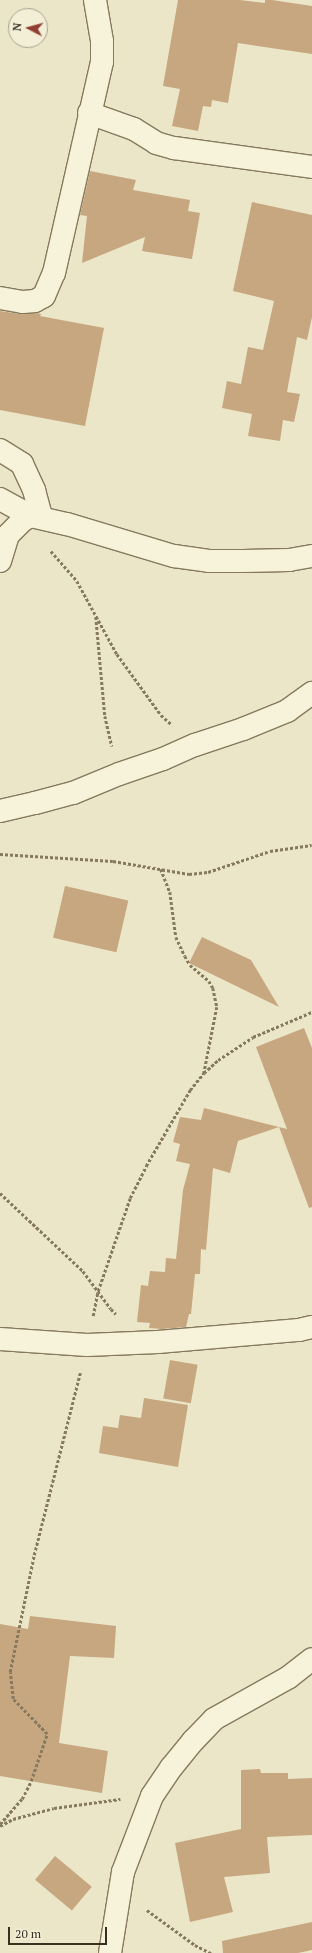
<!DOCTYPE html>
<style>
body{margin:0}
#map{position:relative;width:312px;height:1953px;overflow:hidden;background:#ebe6c8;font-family:"PT Serif",serif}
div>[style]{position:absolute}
.building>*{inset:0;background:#c7a780;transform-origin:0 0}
.path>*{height:2.5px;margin-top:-1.25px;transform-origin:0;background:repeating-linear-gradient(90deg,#86795e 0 3px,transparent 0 5px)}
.roads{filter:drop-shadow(1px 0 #86795e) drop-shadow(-1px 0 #86795e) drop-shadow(0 1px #86795e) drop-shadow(0 -1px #86795e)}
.street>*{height:22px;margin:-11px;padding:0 11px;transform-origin:11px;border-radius:11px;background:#f7f2da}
span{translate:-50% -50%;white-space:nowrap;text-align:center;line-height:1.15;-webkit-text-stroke:3.5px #f3efd7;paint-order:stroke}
.north{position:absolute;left:8px;top:8px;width:40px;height:40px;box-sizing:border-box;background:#f3efd7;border:1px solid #a8a28e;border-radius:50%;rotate:276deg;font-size:11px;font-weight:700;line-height:16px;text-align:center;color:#382f21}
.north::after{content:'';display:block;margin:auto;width:14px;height:18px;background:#913f32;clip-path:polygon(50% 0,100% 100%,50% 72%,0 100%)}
.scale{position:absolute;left:8px;top:1927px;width:99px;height:18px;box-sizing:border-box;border:2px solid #382f21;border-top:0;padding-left:5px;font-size:12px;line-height:14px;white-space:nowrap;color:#382f21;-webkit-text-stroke:3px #f3efd7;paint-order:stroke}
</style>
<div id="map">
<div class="building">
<div style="clip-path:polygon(178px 0,240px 0,265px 3px,265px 0,272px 0,312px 6px,312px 54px,238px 43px,228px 103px,212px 100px,211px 107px,203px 106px,198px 131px,172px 126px,180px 89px,163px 86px)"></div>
<div style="clip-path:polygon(90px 171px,136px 180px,133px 190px,190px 200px,188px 211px,200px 213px,192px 259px,142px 251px,145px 237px,82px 263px,87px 216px,80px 215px)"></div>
<div style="clip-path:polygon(252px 202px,312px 215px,312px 317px,307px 340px,297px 337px,287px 392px,300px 394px,294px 422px,283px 420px,280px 441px,248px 436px,252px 414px,222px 408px,227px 381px,241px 384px,248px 347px,263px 350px,274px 301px,233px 291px)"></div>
<div style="clip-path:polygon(0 311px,21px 314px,37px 313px,41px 314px,40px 316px,104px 328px,85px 426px,0 410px)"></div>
<div style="left:65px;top:886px;width:65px;height:53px;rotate:13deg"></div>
<div style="clip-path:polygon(202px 937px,251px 960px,279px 1007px,189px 963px)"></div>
<div style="clip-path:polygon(304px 1028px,312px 1048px,312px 1207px,309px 1208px,279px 1127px,238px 1141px,230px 1173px,213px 1168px,206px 1250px,201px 1249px,200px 1274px,195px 1274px,191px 1314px,189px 1314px,186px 1327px,162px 1329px,149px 1328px,150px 1323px,137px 1322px,141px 1285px,148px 1286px,150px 1271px,165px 1272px,166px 1258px,176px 1259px,183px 1190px,190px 1164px,176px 1161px,180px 1144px,173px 1142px,180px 1117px,201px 1120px,204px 1108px,287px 1129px,256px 1047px)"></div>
<div style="left:170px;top:1360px;width:28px;height:39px;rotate:10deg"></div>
<div style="clip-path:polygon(144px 1398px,188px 1405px,178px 1467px,99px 1453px,103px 1426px,118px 1428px,120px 1415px,141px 1418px)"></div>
<div style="clip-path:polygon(30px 1616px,116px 1626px,114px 1658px,70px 1656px,59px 1743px,108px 1751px,102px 1793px,0 1776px,0 1624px,28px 1629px)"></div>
<div style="clip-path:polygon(260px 1769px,261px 1773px,288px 1773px,288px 1779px,312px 1778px,312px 1835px,267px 1837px,270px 1873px,224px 1877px,233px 1912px,190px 1922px,175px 1843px,241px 1829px,241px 1770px)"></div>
<div style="left:55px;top:1856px;width:48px;height:31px;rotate:40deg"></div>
<div style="clip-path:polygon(312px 1922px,312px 1950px,298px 1953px,223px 1953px,222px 1941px)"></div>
</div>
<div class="path">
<div style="left:51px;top:551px;width:40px;rotate:49deg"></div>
<div style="left:77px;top:581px;width:83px;rotate:61.3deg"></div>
<div style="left:117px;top:654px;width:75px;rotate:54.2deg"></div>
<div style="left:161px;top:715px;width:15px;rotate:42deg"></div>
<div style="left:96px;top:617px;width:99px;rotate:84.8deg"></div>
<div style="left:105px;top:716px;width:31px;rotate:77deg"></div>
<div style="left:0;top:854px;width:113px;rotate:3.5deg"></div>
<div style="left:113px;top:861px;width:77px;rotate:9.7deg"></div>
<div style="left:189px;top:874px;width:19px;rotate:-6deg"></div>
<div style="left:208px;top:872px;width:65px;rotate:-18.7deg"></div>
<div style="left:270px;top:851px;width:42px;rotate:-8.1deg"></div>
<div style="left:161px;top:869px;width:25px;rotate:69deg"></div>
<div style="left:170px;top:892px;width:45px;rotate:82.4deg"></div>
<div style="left:176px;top:937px;width:21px;rotate:65deg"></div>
<div style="left:185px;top:956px;width:10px;rotate:61deg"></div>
<div style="left:190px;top:965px;width:25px;rotate:40deg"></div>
<div style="left:209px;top:981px;width:8px;rotate:60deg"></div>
<div style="left:213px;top:988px;width:19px;rotate:78deg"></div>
<div style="left:217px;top:1007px;width:67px;rotate:101.1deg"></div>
<div style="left:0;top:1193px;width:114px;rotate:43.2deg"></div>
<div style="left:83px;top:1271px;width:47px;rotate:53.6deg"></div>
<div style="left:111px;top:1309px;width:7px;rotate:45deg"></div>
<div style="left:93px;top:1316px;width:25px;rotate:-79deg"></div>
<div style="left:98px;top:1291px;width:98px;rotate:-71deg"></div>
<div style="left:130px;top:1198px;width:36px;rotate:-63deg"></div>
<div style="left:146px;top:1166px;width:88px;rotate:-59.9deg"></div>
<div style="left:190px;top:1090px;width:22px;rotate:-51deg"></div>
<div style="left:204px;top:1073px;width:19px;rotate:-43deg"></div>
<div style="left:218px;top:1060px;width:42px;rotate:-33.3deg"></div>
<div style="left:253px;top:1037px;width:64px;rotate:-23deg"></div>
<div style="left:0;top:1824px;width:33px;rotate:-49deg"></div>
<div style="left:22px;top:1799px;width:20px;rotate:-63deg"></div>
<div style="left:31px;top:1781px;width:50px;rotate:-71.2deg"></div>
<div style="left:47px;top:1734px;width:49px;rotate:-134.2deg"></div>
<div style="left:13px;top:1699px;width:27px;rotate:-96deg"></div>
<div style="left:10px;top:1672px;width:119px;rotate:-78.4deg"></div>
<div style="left:34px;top:1555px;width:188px;rotate:-75.8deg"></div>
<div style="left:0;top:1826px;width:15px;rotate:-28deg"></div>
<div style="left:13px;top:1819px;width:42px;rotate:-15deg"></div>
<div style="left:54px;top:1808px;width:67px;rotate:-7.8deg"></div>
<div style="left:147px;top:1910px;width:59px;rotate:36.1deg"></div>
<div style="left:195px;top:1945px;width:18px;rotate:27deg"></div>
</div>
<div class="roads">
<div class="street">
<div style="left:89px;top:113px;width:48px;rotate:19.6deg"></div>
<div style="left:134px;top:129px;width:26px;rotate:32deg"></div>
<div style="left:156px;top:143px;width:19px;rotate:16deg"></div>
<div style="left:174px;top:148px;width:139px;rotate:7.8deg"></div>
<div style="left:0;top:298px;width:23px;rotate:10deg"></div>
<div style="left:23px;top:302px;width:12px;rotate:-5deg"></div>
<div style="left:35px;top:301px;width:10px;rotate:-29deg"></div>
<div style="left:44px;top:296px;width:25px;rotate:-67deg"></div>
<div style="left:54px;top:273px;width:216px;rotate:-77.2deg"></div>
<div style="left:102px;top:62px;width:21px;rotate:-90deg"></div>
<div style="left:102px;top:41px;width:42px;rotate:-99.7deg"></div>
<div style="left:0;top:450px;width:26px;rotate:32deg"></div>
<div style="left:22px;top:464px;width:29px;rotate:65deg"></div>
<div style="left:34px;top:490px;width:28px;rotate:75deg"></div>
<div style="left:0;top:499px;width:35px;rotate:29deg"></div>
<div style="left:0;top:561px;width:27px;rotate:-73deg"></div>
<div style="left:8px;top:535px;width:21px;rotate:-45deg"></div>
<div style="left:23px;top:520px;width:9px;rotate:-27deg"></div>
<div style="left:31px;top:516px;width:37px;rotate:13deg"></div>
<div style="left:67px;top:524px;width:112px;rotate:16.7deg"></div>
<div style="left:174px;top:556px;width:35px;rotate:8deg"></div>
<div style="left:209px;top:561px;width:34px"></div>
<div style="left:243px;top:561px;width:46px;rotate:-1.2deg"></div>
<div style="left:289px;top:560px;width:23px;rotate:-10deg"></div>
<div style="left:0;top:811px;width:36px;rotate:-13deg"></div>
<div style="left:35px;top:803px;width:39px;rotate:-15deg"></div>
<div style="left:73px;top:793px;width:50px;rotate:-22.4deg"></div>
<div style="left:119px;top:774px;width:46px;rotate:-18.8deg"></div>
<div style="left:163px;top:759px;width:35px;rotate:-24deg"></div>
<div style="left:195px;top:745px;width:51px;rotate:-18.4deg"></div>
<div style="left:243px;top:729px;width:48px;rotate:-22.2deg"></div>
<div style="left:287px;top:711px;width:31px;rotate:-36deg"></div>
<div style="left:0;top:1339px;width:87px;rotate:3.9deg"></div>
<div style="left:87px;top:1345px;width:71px;rotate:-2.4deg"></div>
<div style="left:158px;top:1342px;width:142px;rotate:-4.9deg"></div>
<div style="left:299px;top:1330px;width:13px;rotate:-13deg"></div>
<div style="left:110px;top:1953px;width:82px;rotate:-80.9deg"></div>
<div style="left:123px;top:1872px;width:81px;rotate:-69.1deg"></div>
<div style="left:152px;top:1796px;width:34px;rotate:-56deg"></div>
<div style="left:171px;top:1768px;width:35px;rotate:-51deg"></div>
<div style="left:193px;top:1741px;width:30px;rotate:-46deg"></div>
<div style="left:214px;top:1719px;width:86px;rotate:-29.2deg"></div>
<div style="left:289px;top:1677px;width:29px;rotate:-38deg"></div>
</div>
</div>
<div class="north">N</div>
<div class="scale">20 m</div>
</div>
